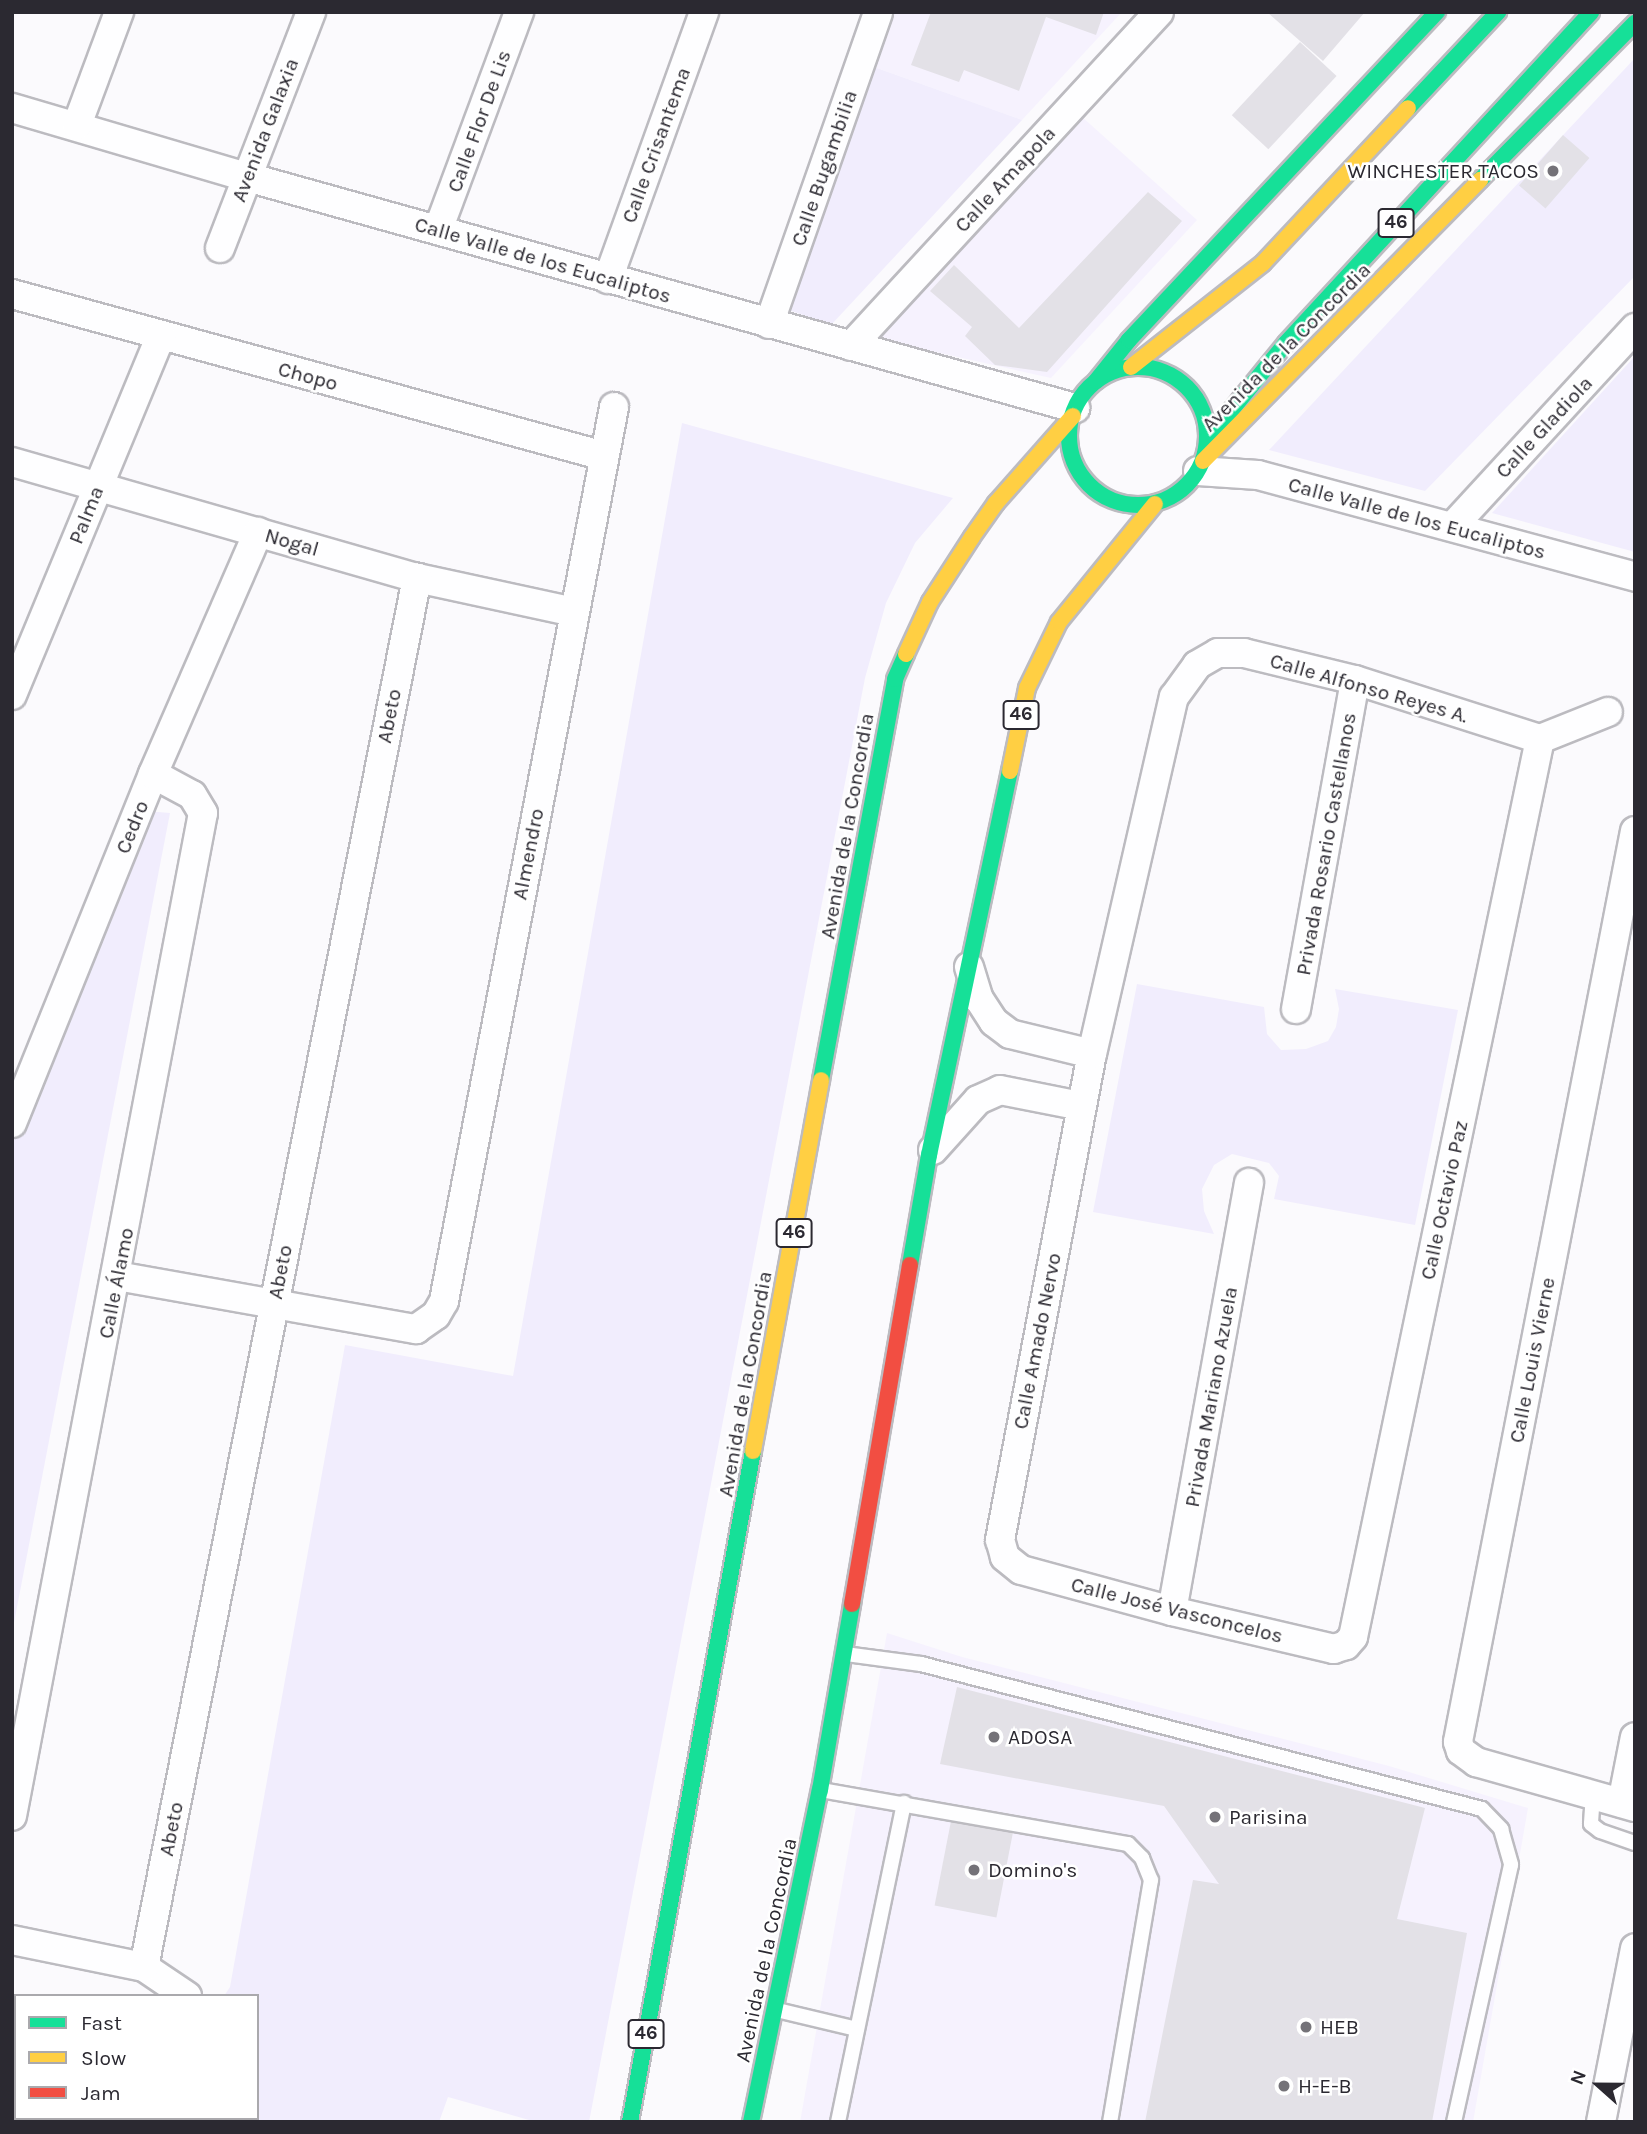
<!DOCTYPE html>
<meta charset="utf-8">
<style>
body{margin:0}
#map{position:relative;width:1647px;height:2134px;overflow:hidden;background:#fbfafd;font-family:Karla,sans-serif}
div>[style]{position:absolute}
.built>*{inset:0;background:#f6f2fe}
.green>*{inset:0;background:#f1edfd}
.building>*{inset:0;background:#e3e1e7;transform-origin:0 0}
.roads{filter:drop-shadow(2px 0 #bcbbc0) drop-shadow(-2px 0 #bcbbc0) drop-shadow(0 2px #bcbbc0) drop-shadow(0 -2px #bcbbc0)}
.lane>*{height:14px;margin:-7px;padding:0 7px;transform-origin:7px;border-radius:7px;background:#fefeff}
.street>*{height:28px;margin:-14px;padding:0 14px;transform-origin:14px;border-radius:14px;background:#fefeff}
.fast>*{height:16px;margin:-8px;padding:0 8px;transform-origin:8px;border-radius:8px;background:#16e098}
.fast>.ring{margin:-8px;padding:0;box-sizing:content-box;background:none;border:16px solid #16e098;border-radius:50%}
.slow>*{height:16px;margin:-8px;padding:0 8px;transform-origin:8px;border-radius:8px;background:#ffcf43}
.jam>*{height:16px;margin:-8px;padding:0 8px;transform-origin:8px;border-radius:8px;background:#f24e42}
.dots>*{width:19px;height:19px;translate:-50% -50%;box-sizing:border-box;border:4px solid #fff;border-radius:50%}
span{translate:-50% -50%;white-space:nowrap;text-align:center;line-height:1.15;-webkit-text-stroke:5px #fff;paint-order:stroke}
.shield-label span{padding:2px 5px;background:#fff;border:2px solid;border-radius:5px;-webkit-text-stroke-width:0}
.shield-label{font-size:19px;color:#2b2931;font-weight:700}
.street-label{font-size:21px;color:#2b2931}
.poi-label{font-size:21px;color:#2b2931}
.right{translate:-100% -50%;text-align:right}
.left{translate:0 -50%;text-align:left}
.frame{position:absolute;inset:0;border:14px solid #2b2931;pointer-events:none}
.legend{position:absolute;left:14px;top:1994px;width:245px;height:126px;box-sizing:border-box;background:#fff;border:2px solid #aaa9ad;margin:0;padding:9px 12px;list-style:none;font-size:21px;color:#2b2931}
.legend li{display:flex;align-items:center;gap:14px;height:35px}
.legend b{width:35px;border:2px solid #aaa9ad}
.north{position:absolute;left:1563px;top:2050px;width:70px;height:70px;-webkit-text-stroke:5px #fff;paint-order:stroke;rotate:291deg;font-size:19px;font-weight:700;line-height:28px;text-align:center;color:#2b2931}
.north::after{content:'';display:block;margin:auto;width:24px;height:32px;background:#2b2931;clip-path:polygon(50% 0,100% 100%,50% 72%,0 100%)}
</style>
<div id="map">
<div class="built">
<div style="clip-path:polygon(895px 12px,1122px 12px,1022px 120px,874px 67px)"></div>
<div style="clip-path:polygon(1081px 116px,1197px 220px,1051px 378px,873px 338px)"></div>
<div style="clip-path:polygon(887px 1633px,962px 1657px,1389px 1766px,1528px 1808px,1473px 2122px,800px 2122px)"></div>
</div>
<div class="green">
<div style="clip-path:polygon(1635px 58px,1635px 276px,1425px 491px,1269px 450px)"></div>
<div style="clip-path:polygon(874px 67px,1022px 120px,831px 325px,786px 309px)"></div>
<div style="clip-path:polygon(1635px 356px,1635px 552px,1492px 513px)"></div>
<div style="clip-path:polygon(682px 423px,953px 498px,915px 543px,886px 603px,865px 678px,589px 2122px,536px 2122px,448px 2097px,439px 2122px,12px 2122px,12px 2019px,16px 2020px,16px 2118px,257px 2118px,257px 1996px,224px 1996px,230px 1987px,345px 1345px,513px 1376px)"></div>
<div style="clip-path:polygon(146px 811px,170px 813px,12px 1633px,12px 1144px)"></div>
<div style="clip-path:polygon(1137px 984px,1264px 1007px,1267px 1034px,1281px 1050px,1306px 1049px,1328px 1041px,1336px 1027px,1339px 1009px,1335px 989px,1458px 1010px,1415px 1225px,1274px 1199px,1279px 1176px,1269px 1163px,1232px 1154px,1214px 1165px,1202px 1189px,1204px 1211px,1214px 1234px,1093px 1212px)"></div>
</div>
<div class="building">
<div style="clip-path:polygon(931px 12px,1104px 12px,1096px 35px,1046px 17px,1019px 91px,964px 70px,959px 82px,911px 65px)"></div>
<div style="clip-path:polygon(1267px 12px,1365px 12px,1323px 61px)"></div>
<div style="left:1300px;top:42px;width:50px;height:100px;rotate:43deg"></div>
<div style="left:1563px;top:135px;width:35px;height:67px;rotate:41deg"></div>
<div style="clip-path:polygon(1148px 192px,1182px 221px,1047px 372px,995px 365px,965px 336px,972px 327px,930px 291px,954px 265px,1019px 328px)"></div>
<div style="clip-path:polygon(957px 1687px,1425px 1808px,1397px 1919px,1467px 1933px,1432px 2122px,1145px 2122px,1193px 1880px,1219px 1884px,1164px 1806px,940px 1764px)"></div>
<div style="left:951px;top:1821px;width:63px;height:86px;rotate:11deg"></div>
</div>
<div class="roads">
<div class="lane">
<div style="left:846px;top:1654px;width:76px;rotate:7.6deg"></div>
<div style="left:921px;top:1664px;width:579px;rotate:14.49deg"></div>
<div style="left:1482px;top:1809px;width:28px;rotate:46deg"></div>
<div style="left:1501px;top:1829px;width:37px;rotate:74deg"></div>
<div style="left:1511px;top:1865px;width:263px;rotate:102.5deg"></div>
<div style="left:821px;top:1790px;width:312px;rotate:10deg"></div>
<div style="left:1128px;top:1844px;width:20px;rotate:45deg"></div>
<div style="left:1142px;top:1858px;width:24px;rotate:68deg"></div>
<div style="left:1151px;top:1880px;width:245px;rotate:99.6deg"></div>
<div style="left:1593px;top:1794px;width:30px;rotate:94deg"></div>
<div style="left:1591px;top:1824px;width:11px;rotate:38deg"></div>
<div style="left:1600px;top:1831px;width:37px;rotate:19deg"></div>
<div style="left:777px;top:2010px;width:82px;rotate:13.4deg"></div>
<div style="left:838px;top:2122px;width:326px;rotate:-78.3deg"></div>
</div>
<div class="street">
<div style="left:12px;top:108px;width:245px;rotate:16.4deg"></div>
<div style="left:247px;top:177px;width:860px;rotate:15.59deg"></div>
<div style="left:77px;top:125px;width:121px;rotate:-69.6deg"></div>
<div style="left:438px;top:230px;width:233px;rotate:-69.6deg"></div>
<div style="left:220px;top:248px;width:253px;rotate:-68.9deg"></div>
<div style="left:608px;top:279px;width:284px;rotate:-70.2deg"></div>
<div style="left:12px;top:294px;width:614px;rotate:15.3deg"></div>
<div style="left:769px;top:324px;width:330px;rotate:-70.7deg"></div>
<div style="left:851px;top:346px;width:454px;rotate:-47.3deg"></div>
<div style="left:12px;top:462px;width:421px;rotate:16deg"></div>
<div style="left:417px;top:578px;width:161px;rotate:12.2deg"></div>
<div style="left:1198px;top:471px;width:60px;rotate:3.8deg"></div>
<div style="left:1258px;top:475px;width:391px;rotate:15.1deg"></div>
<div style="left:1453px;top:526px;width:269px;rotate:-47.4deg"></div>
<div style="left:1218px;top:653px;width:26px"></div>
<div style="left:1244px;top:653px;width:114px;rotate:13.7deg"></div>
<div style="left:1355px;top:680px;width:194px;rotate:17.7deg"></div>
<div style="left:1540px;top:739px;width:917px;rotate:101.76deg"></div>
<div style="left:1353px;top:1637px;width:11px;rotate:131deg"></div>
<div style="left:1346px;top:1645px;width:13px;rotate:162deg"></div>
<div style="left:1334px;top:1649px;width:166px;rotate:-166.8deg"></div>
<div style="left:1172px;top:1611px;width:156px;rotate:-164.8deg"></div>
<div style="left:1021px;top:1570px;width:21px;rotate:-141deg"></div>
<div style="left:1005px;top:1557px;width:18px;rotate:-106deg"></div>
<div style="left:1000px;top:1540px;width:495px;rotate:-79.3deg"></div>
<div style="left:1092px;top:1054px;width:366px;rotate:-77.1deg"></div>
<div style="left:1174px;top:697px;width:39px;rotate:-54deg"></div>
<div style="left:1197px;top:665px;width:24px;rotate:-30deg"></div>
<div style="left:12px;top:695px;width:389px;rotate:-67.5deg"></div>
<div style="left:1540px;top:739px;width:73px;rotate:-21.7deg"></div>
<div style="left:1635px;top:831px;width:928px;rotate:101deg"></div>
<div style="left:1458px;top:1742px;width:9px;rotate:72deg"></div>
<div style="left:1461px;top:1751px;width:19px;rotate:36deg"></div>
<div style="left:1476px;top:1762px;width:165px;rotate:15.8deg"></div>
<div style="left:969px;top:967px;width:34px;rotate:73deg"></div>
<div style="left:979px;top:999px;width:27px;rotate:57deg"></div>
<div style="left:994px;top:1022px;width:20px;rotate:37deg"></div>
<div style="left:1010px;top:1034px;width:84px;rotate:13.7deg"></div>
<div style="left:1296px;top:1009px;width:334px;rotate:-79.8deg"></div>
<div style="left:12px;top:1123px;width:376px;rotate:-68deg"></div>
<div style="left:153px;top:774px;width:264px;rotate:-66.5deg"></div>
<div style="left:933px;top:1150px;width:67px;rotate:-48deg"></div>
<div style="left:978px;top:1100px;width:24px;rotate:-24deg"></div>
<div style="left:1000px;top:1090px;width:83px;rotate:11.2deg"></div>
<div style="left:117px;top:1276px;width:304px;rotate:10.1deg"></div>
<div style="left:416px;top:1329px;width:24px;rotate:-35deg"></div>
<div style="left:436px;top:1315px;width:16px;rotate:-60deg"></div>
<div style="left:444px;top:1301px;width:910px;rotate:-79.23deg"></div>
<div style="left:1172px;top:1611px;width:435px;rotate:-79.8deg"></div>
<div style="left:1622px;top:1803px;width:67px;rotate:-78.9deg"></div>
<div style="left:12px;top:1816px;width:1021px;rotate:-79.22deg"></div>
<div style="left:203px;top:813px;width:21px;rotate:-121deg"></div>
<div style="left:192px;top:795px;width:44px;rotate:-151.7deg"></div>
<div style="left:12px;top:1940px;width:135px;rotate:11.6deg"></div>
<div style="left:144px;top:1967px;width:52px;rotate:34deg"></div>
<div style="left:144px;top:1967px;width:1416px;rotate:-78.88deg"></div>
<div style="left:1601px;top:2122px;width:177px;rotate:-78.9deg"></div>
</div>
<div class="fast">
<div style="left:1408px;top:108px;width:132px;rotate:-46.8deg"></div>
<div style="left:1480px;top:180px;width:221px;rotate:-45.4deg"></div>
<div class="ring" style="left:1069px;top:367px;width:122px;height:122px"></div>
<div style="left:1096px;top:381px;width:53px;rotate:-51.2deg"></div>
<div style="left:1129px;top:340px;width:450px;rotate:-46.8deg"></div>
<div style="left:1207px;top:440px;width:125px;rotate:-50.8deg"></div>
<div style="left:1286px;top:343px;width:450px;rotate:-47.3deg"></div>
<div style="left:821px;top:1080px;width:408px;rotate:-79.5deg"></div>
<div style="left:895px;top:679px;width:27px;rotate:-66deg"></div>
<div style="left:910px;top:1265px;width:112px;rotate:-80.2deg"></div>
<div style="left:929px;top:1155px;width:392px;rotate:-78.1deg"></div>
<div style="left:630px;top:2122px;width:682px;rotate:-79.61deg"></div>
<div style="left:751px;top:2122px;width:339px;rotate:-78.3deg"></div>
<div style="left:820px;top:1790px;width:189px;rotate:-80.2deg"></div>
</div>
<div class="slow">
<div style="left:1131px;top:367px;width:168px;rotate:-38.2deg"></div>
<div style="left:1263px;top:263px;width:212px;rotate:-46.9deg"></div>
<div style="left:1203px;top:461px;width:395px;rotate:-45.4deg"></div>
<div style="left:906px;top:654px;width:57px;rotate:-65.2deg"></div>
<div style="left:930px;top:602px;width:77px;rotate:-57.1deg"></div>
<div style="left:972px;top:537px;width:42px;rotate:-54.8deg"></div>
<div style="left:996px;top:503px;width:116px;rotate:-48.5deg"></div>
<div style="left:1010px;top:771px;width:85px;rotate:-78.4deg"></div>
<div style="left:1027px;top:688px;width:73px;rotate:-64.1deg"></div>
<div style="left:1059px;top:622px;width:152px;rotate:-50.9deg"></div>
<div style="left:753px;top:1451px;width:377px;rotate:-79.6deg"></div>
</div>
<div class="jam">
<div style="left:852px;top:1604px;width:344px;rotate:-80.3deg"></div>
</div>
</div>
<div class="dots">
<div style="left:1553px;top:171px;background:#747278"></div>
<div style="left:994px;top:1737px;background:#747278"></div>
<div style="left:1215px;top:1817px;background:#747278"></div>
<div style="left:974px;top:1870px;background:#747278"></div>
<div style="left:1306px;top:2027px;background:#747278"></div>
<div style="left:1284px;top:2086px;background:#747278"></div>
</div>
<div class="shield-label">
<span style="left:1396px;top:223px">46</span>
<span style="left:1021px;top:715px">46</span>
<span style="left:794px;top:1233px">46</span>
<span style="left:646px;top:2034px">46</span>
</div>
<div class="street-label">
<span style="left:479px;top:121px;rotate:-70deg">Calle Flor De Lis</span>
<span style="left:265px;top:130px;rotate:-69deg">Avenida Galaxia</span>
<span style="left:656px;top:145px;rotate:-70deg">Calle Crisantema</span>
<span style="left:824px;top:168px;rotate:-71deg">Calle Bugambilia</span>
<span style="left:1005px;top:179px;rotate:-47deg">Calle Amapola</span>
<span style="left:543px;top:260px;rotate:16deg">Calle Valle de los Eucaliptos</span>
<span style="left:1286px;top:347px;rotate:-45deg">Avenida de la Concordia</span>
<span style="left:308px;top:376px;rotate:15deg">Chopo</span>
<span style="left:1544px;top:427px;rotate:-47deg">Calle Gladiola</span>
<span style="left:86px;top:515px;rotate:-68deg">Palma</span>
<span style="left:1417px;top:518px;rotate:15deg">Calle Valle de los Eucaliptos</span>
<span style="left:292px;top:542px;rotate:16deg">Nogal</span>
<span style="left:1369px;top:688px;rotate:16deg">Calle Alfonso Reyes A.</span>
<span style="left:389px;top:716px;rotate:-79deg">Abeto</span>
<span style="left:847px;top:826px;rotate:-80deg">Avenida de la Concordia</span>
<span style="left:132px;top:827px;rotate:-68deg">Cedro</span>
<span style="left:1326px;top:844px;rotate:-80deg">Privada Rosario Castellanos</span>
<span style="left:528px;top:854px;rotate:-79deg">Almendro</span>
<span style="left:1444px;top:1200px;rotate:-78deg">Calle Octavio Paz</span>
<span style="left:280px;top:1272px;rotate:-79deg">Abeto</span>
<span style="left:116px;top:1283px;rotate:-79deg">Calle Álamo</span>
<span style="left:1037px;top:1341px;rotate:-79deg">Calle Amado Nervo</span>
<span style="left:1532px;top:1360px;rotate:-79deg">Calle Louis Vierne</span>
<span style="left:745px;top:1384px;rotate:-80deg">Avenida de la Concordia</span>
<span style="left:1211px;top:1397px;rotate:-80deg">Privada Mariano Azuela</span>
<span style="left:1177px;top:1610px;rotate:14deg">Calle José Vasconcelos</span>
<span style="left:171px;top:1829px;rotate:-79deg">Abeto</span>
<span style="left:766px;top:1950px;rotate:-78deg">Avenida de la Concordia</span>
</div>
<div class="poi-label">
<span class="right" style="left:1539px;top:171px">WINCHESTER TACOS</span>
<span class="left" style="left:1008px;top:1737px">ADOSA</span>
<span class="left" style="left:1229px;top:1817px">Parisina</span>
<span class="left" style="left:988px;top:1870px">Domino's</span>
<span class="left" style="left:1320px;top:2027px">HEB</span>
<span class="left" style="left:1298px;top:2086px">H-E-B</span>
</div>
<div class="frame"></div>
<ul class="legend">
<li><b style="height:9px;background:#16e098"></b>Fast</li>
<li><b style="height:9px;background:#ffcf43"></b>Slow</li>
<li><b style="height:9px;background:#f24e42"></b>Jam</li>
</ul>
<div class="north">N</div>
</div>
